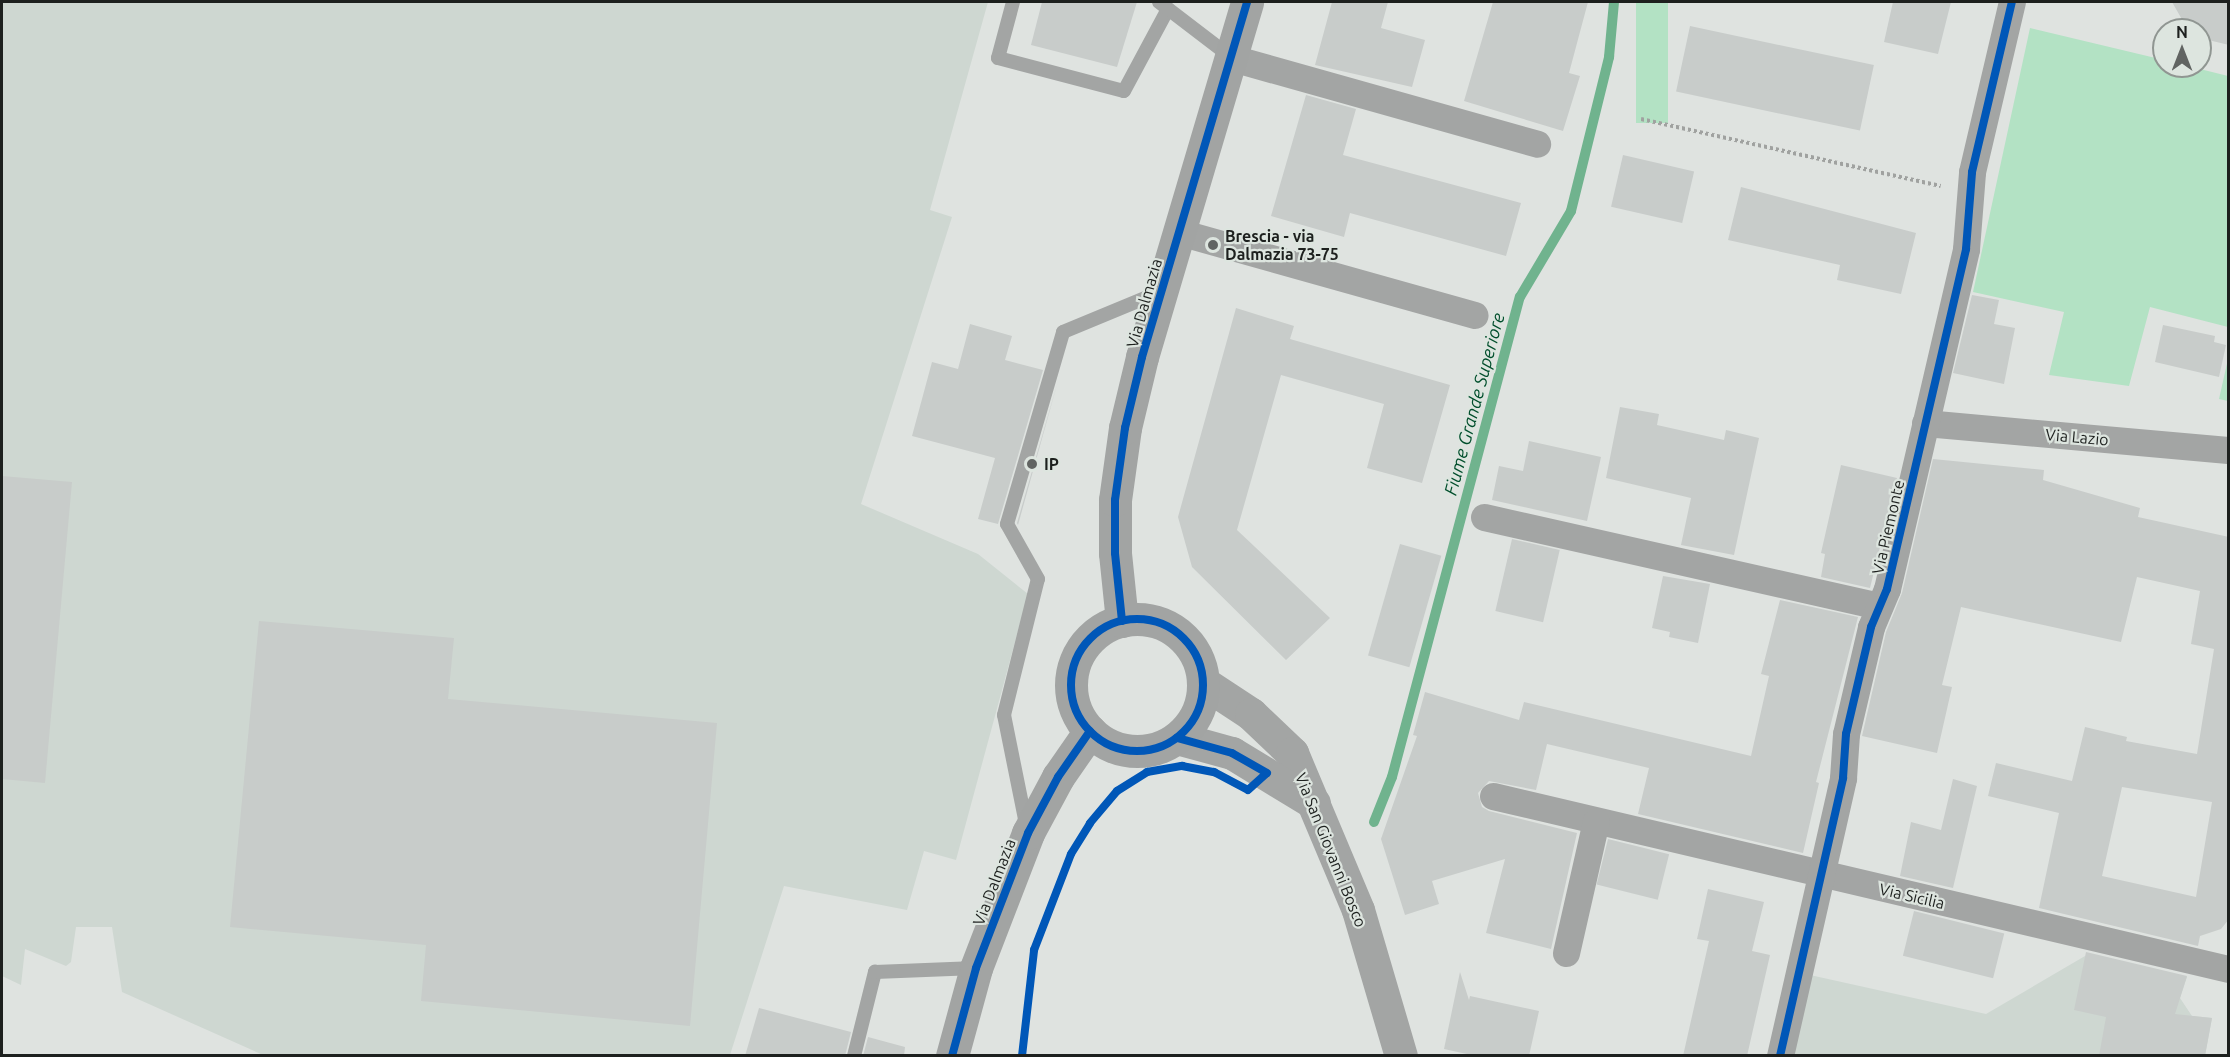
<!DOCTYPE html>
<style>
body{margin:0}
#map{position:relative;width:2230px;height:1057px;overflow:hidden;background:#dfe3e0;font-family:Ubuntu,sans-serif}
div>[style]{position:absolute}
.built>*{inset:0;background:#ced7d1}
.green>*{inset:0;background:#b3e2c4;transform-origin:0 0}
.stream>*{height:10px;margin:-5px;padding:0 5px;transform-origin:5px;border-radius:5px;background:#70b38e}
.building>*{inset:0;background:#c8ccca;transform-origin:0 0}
.path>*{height:4px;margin-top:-2px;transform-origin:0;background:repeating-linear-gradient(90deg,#a0a2a0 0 3px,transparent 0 6px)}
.service>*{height:14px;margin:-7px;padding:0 7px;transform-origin:7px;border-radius:7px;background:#a3a5a4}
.minor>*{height:27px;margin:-13.5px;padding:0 13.5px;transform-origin:13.5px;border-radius:13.5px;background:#a3a5a4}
.tertiary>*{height:33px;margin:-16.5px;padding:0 16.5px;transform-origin:16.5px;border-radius:16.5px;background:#a3a5a4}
.secondary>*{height:33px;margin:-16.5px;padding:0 16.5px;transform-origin:16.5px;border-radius:16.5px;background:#a2a4a3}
.secondary>.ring{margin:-16.5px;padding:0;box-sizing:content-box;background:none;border:33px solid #a2a4a3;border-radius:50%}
.cycleway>*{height:8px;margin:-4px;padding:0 4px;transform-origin:4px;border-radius:4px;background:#0057b8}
.cycleway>.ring{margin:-4px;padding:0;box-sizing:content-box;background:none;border:8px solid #0057b8;border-radius:50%}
.dots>*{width:16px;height:16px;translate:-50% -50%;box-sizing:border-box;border:3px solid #dde5df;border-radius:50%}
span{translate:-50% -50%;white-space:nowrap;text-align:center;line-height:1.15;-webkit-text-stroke:4.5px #dde5df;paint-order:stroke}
.poi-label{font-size:16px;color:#1d201e;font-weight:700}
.left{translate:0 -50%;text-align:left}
.street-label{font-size:16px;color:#1d201e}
.water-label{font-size:18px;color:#004e2c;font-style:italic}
.frame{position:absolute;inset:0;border:3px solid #1d201e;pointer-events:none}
.north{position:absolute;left:2152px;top:18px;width:60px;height:60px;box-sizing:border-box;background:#dde5df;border:2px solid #909692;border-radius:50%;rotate:0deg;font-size:16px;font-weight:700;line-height:24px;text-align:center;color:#1d201e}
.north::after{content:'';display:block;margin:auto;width:21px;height:27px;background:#616462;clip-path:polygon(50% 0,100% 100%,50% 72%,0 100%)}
</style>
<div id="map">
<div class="built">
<div style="clip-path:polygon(2px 2px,988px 2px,930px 210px,952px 217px,861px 504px,978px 554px,1028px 594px,956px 860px,924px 851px,907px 910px,784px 886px,730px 1055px,263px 1055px,122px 992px,112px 927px,76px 927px,71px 962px,66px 966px,25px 949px,21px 985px,2px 976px)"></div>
<div style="clip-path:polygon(2085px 956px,2187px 977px,2180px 998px,2192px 1016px,2212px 1018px,2205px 1055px,1794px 1056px,1810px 975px,1986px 1014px)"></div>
</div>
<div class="green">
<div style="left:1636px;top:2px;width:32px;height:121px"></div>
<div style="clip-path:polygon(2030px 28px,2164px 60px,2164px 66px,2188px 66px,2228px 76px,2228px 327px,2150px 307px,2129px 386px,2049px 375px,2064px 312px,1973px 292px)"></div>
<div style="clip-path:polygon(2228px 359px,2228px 401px,2219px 399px)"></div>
</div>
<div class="stream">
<div style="left:1374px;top:822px;width:48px;rotate:-68.2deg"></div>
<div style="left:1392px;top:777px;width:497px;rotate:-75.1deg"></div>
<div style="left:1520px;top:297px;width:100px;rotate:-59.3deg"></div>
<div style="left:1571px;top:211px;width:159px;rotate:-76.1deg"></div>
<div style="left:1609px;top:57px;width:55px;rotate:-84.8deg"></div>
</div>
<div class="building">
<div style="clip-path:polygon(1042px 2px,1137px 2px,1117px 67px,1031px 45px)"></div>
<div style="clip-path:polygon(1332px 2px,1388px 2px,1381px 28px,1425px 40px,1412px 87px,1315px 65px)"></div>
<div style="clip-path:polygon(1493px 2px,1588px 2px,1569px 73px,1580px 76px,1563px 131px,1464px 101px)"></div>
<div style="clip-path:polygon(1893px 2px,1951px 2px,1938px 54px,1884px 42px)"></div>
<div style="clip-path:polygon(2172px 2px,2229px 2px,2229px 45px,2200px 38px,2200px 30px,2188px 30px)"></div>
<div style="left:1690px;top:26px;width:188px;height:67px;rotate:12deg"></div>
<div style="clip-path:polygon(1306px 95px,1356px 109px,1343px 155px,1521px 203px,1506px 256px,1350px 213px,1344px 237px,1271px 216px)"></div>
<div style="left:1623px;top:155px;width:73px;height:53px;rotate:13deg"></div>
<div style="clip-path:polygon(1741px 187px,1916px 233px,1901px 294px,1837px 280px,1840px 265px,1728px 240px)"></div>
<div style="clip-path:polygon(1972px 295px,1999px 300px,1994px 324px,2015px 328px,2004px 384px,1953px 373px)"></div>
<div style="clip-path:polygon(1236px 308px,1294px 326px,1290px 339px,1450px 385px,1422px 483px,1367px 468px,1384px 404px,1281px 375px,1237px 530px,1330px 618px,1286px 660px,1192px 567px,1178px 517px)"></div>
<div style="clip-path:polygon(970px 324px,1012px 336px,1005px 360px,1043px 370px,998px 524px,978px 519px,995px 458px,912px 436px,932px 362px,958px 369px)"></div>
<div style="clip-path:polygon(2163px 325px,2215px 336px,2214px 342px,2226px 345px,2219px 377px,2155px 362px)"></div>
<div style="clip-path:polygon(1058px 381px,1018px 525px,1017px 523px)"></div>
<div style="clip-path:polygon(1620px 407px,1659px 414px,1657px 425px,1724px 440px,1726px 430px,1759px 438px,1734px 555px,1681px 545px,1691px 498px,1606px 478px)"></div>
<div style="clip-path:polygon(1529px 441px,1601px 457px,1587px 521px,1492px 500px,1499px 466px,1523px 471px)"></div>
<div style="clip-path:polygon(evenodd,1933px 459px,2044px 470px,2043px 480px,2140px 508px,2138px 517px,2229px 537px,2229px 919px,2221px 929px,2200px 936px,2198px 946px,2039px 908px,2059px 813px,1988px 796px,1996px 763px,2072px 781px,2085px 727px,2127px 737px,2126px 741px,2197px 754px,2214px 649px,2191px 644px,2200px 591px,2137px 577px,2121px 642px,1961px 607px,1942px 685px,1952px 687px,1937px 753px,1862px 736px,1886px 632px,1902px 593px,1933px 459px,2122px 787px,2212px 802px,2196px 897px,2102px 876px,2122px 787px)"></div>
<div style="clip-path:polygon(1841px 465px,1897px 478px,1870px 588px,1821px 577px,1825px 554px,1821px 553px)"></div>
<div style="clip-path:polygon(2px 476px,72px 482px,45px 783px,2px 779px)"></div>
<div style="left:1512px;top:539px;width:49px;height:74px;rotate:13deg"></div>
<div style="left:1400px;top:544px;width:43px;height:116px;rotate:16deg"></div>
<div style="clip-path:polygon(1663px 576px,1710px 584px,1698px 643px,1669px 637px,1670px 632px,1652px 628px)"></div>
<div style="clip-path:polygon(1780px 600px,1858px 617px,1816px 782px,1819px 783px,1803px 853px,1638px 814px,1649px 768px,1547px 744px,1536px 790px,1489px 781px,1478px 793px,1482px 807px,1489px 811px,1577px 833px,1551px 949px,1486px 933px,1505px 859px,1432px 881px,1439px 904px,1405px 915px,1381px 839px,1417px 736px,1413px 735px,1425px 692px,1519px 720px,1524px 702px,1751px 756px,1769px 676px,1761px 674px)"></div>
<div style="clip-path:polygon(259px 621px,454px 638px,448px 699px,717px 723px,690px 1026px,421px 1001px,426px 945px,230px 927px)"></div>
<div style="clip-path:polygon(1953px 779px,1977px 786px,1953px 888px,1900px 876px,1911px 822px,1941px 830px)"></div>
<div style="left:1608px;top:839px;width:63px;height:47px;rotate:14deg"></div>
<div style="clip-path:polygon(1708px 889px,1764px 902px,1752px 951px,1770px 955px,1747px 1056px,1683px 1056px,1709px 941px,1697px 939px)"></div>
<div style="left:1914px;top:911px;width:93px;height:46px;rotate:14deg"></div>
<div style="clip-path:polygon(2086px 952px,2187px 976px,2175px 1014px,2212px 1018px,2205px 1056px,2099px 1056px,2106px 1017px,2074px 1010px)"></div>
<div style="clip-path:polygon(1460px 972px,1469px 1000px,1470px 996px,1539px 1011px,1529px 1056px,1476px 1056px,1444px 1049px)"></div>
<div style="clip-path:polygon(759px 1008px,851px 1032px,845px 1056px,745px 1056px)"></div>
<div style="clip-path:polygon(868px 1037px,905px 1047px,904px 1056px,863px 1056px)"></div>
</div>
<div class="path">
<div style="left:1641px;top:119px;width:307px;rotate:12.6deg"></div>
</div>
<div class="service">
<div style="left:1013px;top:2px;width:58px;rotate:105deg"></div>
<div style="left:998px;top:58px;width:130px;rotate:14.7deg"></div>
<div style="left:1124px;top:91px;width:93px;rotate:-61.8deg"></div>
<div style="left:1159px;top:2px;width:91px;rotate:37.4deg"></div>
<div style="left:1026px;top:824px;width:111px;rotate:-101.4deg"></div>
<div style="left:1004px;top:715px;width:140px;rotate:-76deg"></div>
<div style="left:1038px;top:579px;width:63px;rotate:-119.4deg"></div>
<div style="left:1007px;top:524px;width:200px;rotate:-73.7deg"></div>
<div style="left:1063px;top:332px;width:102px;rotate:-22.5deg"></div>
<div style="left:854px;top:1056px;width:87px;rotate:-76deg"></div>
<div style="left:875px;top:972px;width:101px;rotate:-2.3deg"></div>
</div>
<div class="minor">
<div style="left:1232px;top:58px;width:317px;rotate:15.7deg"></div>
<div style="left:1179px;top:232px;width:307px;rotate:15.7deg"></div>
<div style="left:1925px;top:423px;width:304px;rotate:5.1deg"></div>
<div style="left:1484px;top:517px;width:405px;rotate:12.7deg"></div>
<div style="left:1493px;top:796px;width:755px;rotate:13.24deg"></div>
<div style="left:1566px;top:953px;width:135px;rotate:-77.2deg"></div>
<div style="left:1780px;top:1056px;width:285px;rotate:-77.2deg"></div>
<div style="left:1843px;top:778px;width:44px;rotate:-86.1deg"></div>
<div style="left:1846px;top:734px;width:110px;rotate:-76.8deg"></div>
<div style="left:1871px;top:627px;width:41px;rotate:-67.2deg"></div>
<div style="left:1887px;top:589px;width:349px;rotate:-76.9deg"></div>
<div style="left:1966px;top:249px;width:77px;rotate:-85.5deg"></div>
<div style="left:1972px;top:172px;width:175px;rotate:-76.8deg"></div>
</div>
<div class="tertiary">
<div style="left:1204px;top:683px;width:56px;rotate:33.4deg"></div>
<div style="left:1251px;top:714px;width:57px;rotate:43.6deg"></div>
<div style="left:1292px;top:753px;width:170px;rotate:67.2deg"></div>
<div style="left:1358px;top:910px;width:152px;rotate:73.6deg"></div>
<div style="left:1177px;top:738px;width:57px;rotate:15.3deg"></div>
<div style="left:1232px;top:753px;width:96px;rotate:31.4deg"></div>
</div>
<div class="secondary">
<div class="ring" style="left:1071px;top:619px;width:99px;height:99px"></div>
<div style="left:1122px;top:621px;width:68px;rotate:-95.9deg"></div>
<div style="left:1115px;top:553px;width:53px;rotate:-90deg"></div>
<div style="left:1115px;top:500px;width:73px;rotate:-82.1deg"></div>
<div style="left:1125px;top:428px;width:73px;rotate:-76.5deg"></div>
<div style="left:1142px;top:357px;width:370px;rotate:-73.5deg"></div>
<div style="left:952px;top:1056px;width:91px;rotate:-74.7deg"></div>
<div style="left:976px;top:968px;width:145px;rotate:-68.9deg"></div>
<div style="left:1028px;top:833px;width:64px;rotate:-61.8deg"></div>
<div style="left:1058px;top:777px;width:56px;rotate:-55.2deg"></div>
</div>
<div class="cycleway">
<div class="ring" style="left:1071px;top:619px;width:124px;height:124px"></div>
<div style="left:1122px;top:621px;width:68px;rotate:-95.9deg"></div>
<div style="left:1115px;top:553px;width:53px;rotate:-90deg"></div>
<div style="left:1115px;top:500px;width:73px;rotate:-82.1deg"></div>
<div style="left:1125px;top:428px;width:73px;rotate:-76.5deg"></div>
<div style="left:1142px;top:357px;width:370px;rotate:-73.5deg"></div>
<div style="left:952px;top:1056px;width:91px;rotate:-74.7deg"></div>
<div style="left:976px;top:968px;width:145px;rotate:-68.9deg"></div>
<div style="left:1028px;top:833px;width:64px;rotate:-61.8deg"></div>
<div style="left:1058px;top:777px;width:56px;rotate:-55.2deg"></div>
<div style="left:1022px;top:1056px;width:107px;rotate:-83.5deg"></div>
<div style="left:1034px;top:950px;width:103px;rotate:-68.9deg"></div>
<div style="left:1071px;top:854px;width:36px;rotate:-58deg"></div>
<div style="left:1090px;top:823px;width:42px;rotate:-49.8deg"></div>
<div style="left:1117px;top:791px;width:36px;rotate:-32deg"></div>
<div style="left:1147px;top:772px;width:36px;rotate:-10deg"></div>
<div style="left:1182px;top:766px;width:33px;rotate:11deg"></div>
<div style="left:1214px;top:772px;width:38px;rotate:28deg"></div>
<div style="left:1248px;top:790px;width:25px;rotate:-42deg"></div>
<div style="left:1267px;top:773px;width:40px;rotate:-150.3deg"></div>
<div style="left:1232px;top:753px;width:57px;rotate:-164.7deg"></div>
<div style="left:1780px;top:1056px;width:285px;rotate:-77.2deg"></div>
<div style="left:1843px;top:778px;width:44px;rotate:-86.1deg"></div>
<div style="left:1846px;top:734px;width:110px;rotate:-76.8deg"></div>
<div style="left:1871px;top:627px;width:41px;rotate:-67.2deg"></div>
<div style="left:1887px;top:589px;width:349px;rotate:-76.9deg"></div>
<div style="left:1966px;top:249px;width:77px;rotate:-85.5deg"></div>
<div style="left:1972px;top:172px;width:175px;rotate:-76.8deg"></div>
</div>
<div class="dots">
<div style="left:1213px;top:245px;background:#616462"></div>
<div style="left:1032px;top:464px;background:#616462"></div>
</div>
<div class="poi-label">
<span class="left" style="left:1225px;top:245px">Brescia - via<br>Dalmazia 73-75</span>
<span class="left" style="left:1044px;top:464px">IP</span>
</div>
<div class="street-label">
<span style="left:1144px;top:303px;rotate:-74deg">Via Dalmazia</span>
<span style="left:2077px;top:437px;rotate:5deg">Via Lazio</span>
<span style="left:1888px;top:527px;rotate:-77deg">Via Piemonte</span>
<span style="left:1331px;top:850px;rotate:68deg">Via San Giovanni Bosco</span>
<span style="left:994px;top:882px;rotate:-69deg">Via Dalmazia</span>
<span style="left:1912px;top:896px;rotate:13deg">Via Sicilia</span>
</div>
<div class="water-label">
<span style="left:1474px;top:404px;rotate:-75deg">Fiume Grande Superiore</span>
</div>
<div class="frame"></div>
<div class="north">N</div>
</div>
